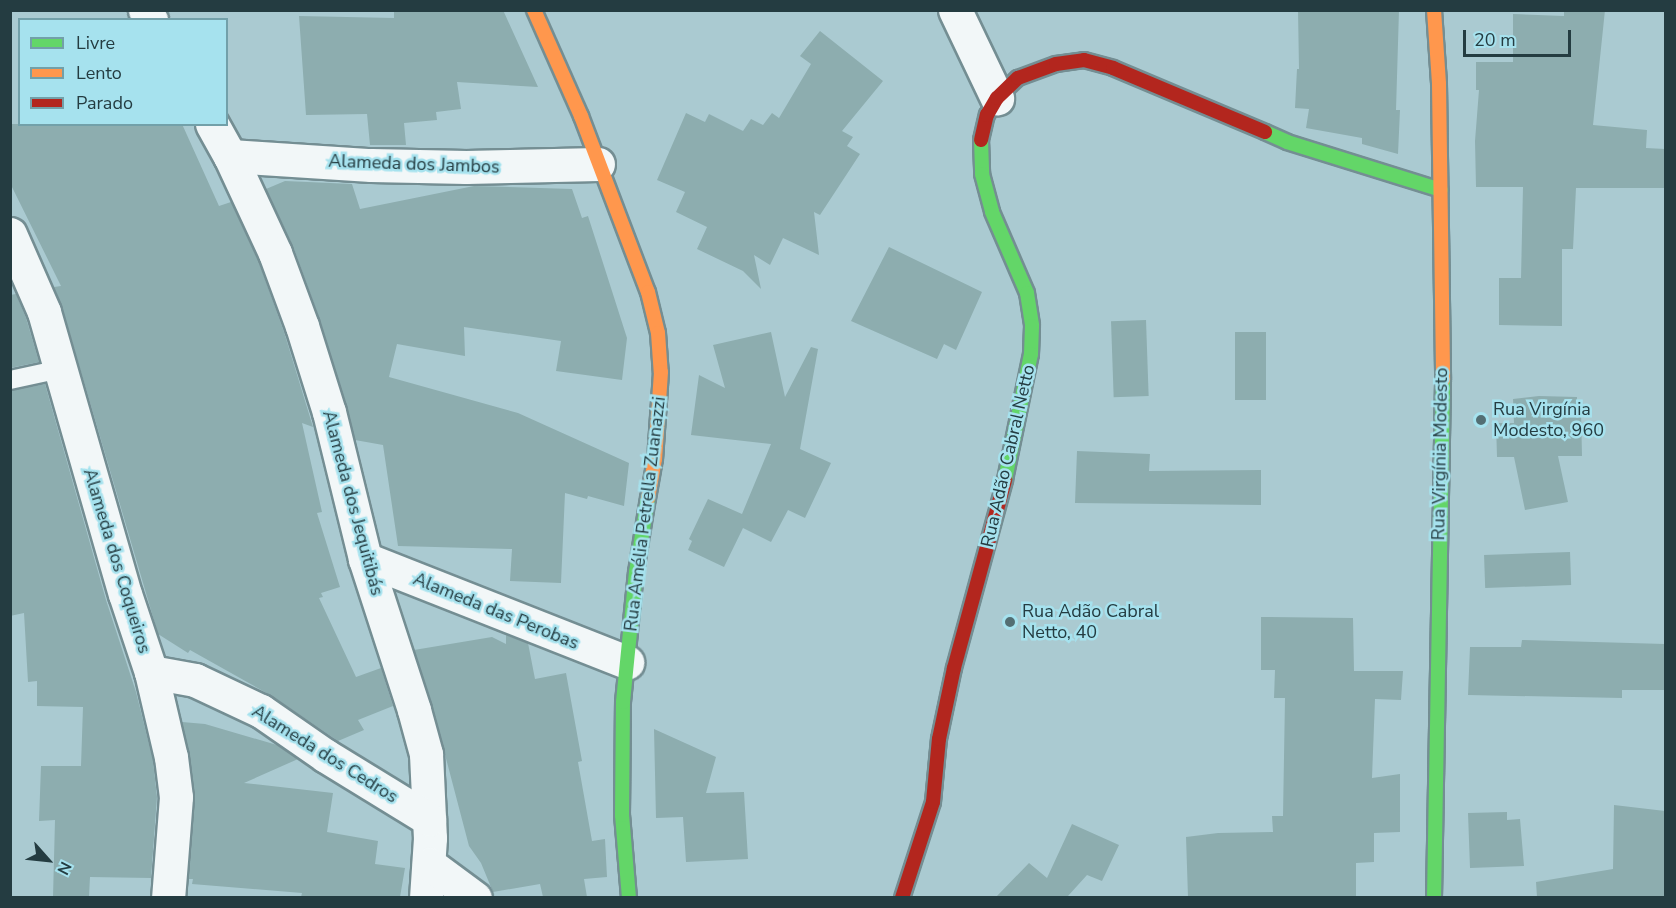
<!DOCTYPE html>
<meta charset="utf-8">
<style>
body{margin:0}
#map{position:relative;width:1676px;height:908px;overflow:hidden;background:#aacad1;font-family:"Nunito Sans",sans-serif}
div>[style]{position:absolute}
.building>*{inset:0;background:#8dadaf;transform-origin:0 0}
.roads{filter:drop-shadow(2px 0 #748e93) drop-shadow(-2px 0 #748e93) drop-shadow(0 2px #748e93) drop-shadow(0 -2px #748e93)}
.lane>*{height:18px;margin:-9px;padding:0 9px;transform-origin:9px;border-radius:9px;background:#f2f7f8}
.street>*{height:33px;margin:-16.5px;padding:0 16.5px;transform-origin:16.5px;border-radius:16.5px;background:#f2f7f8}
.fast>*{height:14px;margin:-7px;padding:0 7px;transform-origin:7px;border-radius:7px;background:#63d668}
.slow>*{height:14px;margin:-7px;padding:0 7px;transform-origin:7px;border-radius:7px;background:#ff974d}
.jam>*{height:14px;margin:-7px;padding:0 7px;transform-origin:7px;border-radius:7px;background:#b3261e}
.dots>*{width:16px;height:16px;translate:-50% -50%;box-sizing:border-box;border:3px solid #a6e2ee;border-radius:50%}
span{translate:-50% -50%;white-space:nowrap;text-align:center;line-height:1.15;-webkit-text-stroke:5px #a6e2ee;paint-order:stroke}
.street-label{font-size:18px;color:#243c41}
.poi-label{font-size:18px;color:#243c41}
.left{translate:0 -50%;text-align:left}
.frame{position:absolute;inset:0;border:12px solid #243c41;pointer-events:none}
.legend{position:absolute;left:18px;top:18px;width:210px;height:108px;box-sizing:border-box;background:#a6e2ee;border:2px solid #72a0a9;margin:0;padding:8px 10px;list-style:none;font-size:18px;color:#243c41}
.legend li{display:flex;align-items:center;gap:12px;height:30px}
.legend b{width:30px;border:2px solid #72a0a9}
.north{position:absolute;left:18px;top:830px;width:60px;height:60px;-webkit-text-stroke:4px #a6e2ee;paint-order:stroke;rotate:117deg;font-size:16px;font-weight:700;line-height:24px;text-align:center;color:#243c41}
.north::after{content:'';display:block;margin:auto;width:21px;height:27px;background:#243c41;clip-path:polygon(50% 0,100% 100%,50% 72%,0 100%)}
.scale{position:absolute;left:1463px;top:30px;width:108px;height:27px;box-sizing:border-box;border:3px solid #243c41;border-top:0;padding-left:8px;font-size:18px;line-height:21px;white-space:nowrap;color:#243c41;-webkit-text-stroke:4px #a6e2ee;paint-order:stroke}
</style>
<div id="map">
<div class="building">
<div style="clip-path:polygon(394px 10px,503px 10px,538px 87px,457px 82px,461px 109px,436px 112px,437px 120px,404px 123px,406px 145px,370px 145px,367px 114px,306px 115px,299px 16px,394px 18px)"></div>
<div style="clip-path:polygon(1298px 10px,1399px 10px,1396px 110px,1400px 110px,1398px 154px,1362px 144px,1362px 138px,1306px 128px,1309px 109px,1295px 108px,1297px 69px,1299px 69px)"></div>
<div style="clip-path:polygon(1564px 10px,1605px 10px,1593px 125px,1647px 130px,1646px 148px,1665px 149px,1665px 188px,1576px 188px,1573px 249px,1562px 249px,1562px 326px,1499px 325px,1499px 278px,1521px 278px,1523px 187px,1476px 187px,1475px 141px,1479px 90px,1476px 90px,1476px 62px,1513px 62px,1513px 14px,1564px 16px)"></div>
<div style="clip-path:polygon(820px 31px,883px 81px,842px 131px,853px 137px,847px 146px,860px 154px,820px 215px,814px 212px,819px 255px,783px 238px,770px 265px,754px 255px,761px 289px,743px 271px,697px 249px,707px 227px,676px 212px,685px 192px,657px 180px,686px 113px,705px 122px,709px 114px,743px 131px,751px 119px,763px 125px,772px 113px,779px 118px,811px 64px,800px 56px)"></div>
<div style="clip-path:polygon(10px 124px,182px 124px,219px 206px,231px 202px,258px 260px,284px 332px,313px 427px,302px 423px,322px 512px,317px 513px,340px 587px,321px 593px,323px 597px,319px 598px,356px 677px,381px 668px,393px 706px,358px 720px,364px 730px,338px 741px,272px 696px,190px 650px,188px 653px,158px 634px,62px 307px,54px 287px,61px 286px,10px 183px)"></div>
<div style="clip-path:polygon(285px 181px,352px 184px,360px 209px,474px 186px,572px 189px,582px 218px,588px 216px,627px 338px,622px 380px,556px 371px,561px 341px,464px 327px,465px 356px,397px 344px,389px 377px,518px 413px,629px 463px,624px 506px,588px 496px,587px 499px,565px 493px,561px 583px,510px 581px,512px 549px,398px 546px,383px 445px,355px 440px,320px 320px,293px 246px,266px 189px)"></div>
<div style="clip-path:polygon(889px 247px,982px 292px,956px 350px,944px 344px,937px 359px,851px 321px)"></div>
<div style="clip-path:polygon(16px 294px,26px 318px,39px 362px,10px 368px,10px 295px)"></div>
<div style="left:1146px;top:320px;width:76px;height:35px;rotate:88deg"></div>
<div style="clip-path:polygon(771px 332px,785px 397px,811px 347px,818px 349px,800px 449px,831px 463px,805px 518px,788px 510px,771px 542px,743px 528px,724px 567px,688px 550px,692px 541px,689px 539px,708px 499px,742px 514px,771px 444px,691px 435px,699px 375px,725px 388px,713px 345px)"></div>
<div style="left:1235px;top:332px;width:31px;height:68px"></div>
<div style="clip-path:polygon(45px 384px,106px 600px,136px 692px,153px 760px,157px 797px,151px 878px,90px 877px,89px 897px,53px 897px,55px 820px,39px 821px,41px 766px,81px 766px,83px 707px,37px 706px,37px 681px,28px 682px,24px 613px,10px 616px,10px 391px)"></div>
<div style="clip-path:polygon(1539px 396px,1577px 397px,1577px 410px,1581px 410px,1582px 456px,1558px 456px,1568px 502px,1525px 510px,1514px 457px,1497px 457px,1496px 423px,1514px 423px,1513px 399px)"></div>
<div style="clip-path:polygon(1077px 451px,1150px 454px,1149px 471px,1261px 470px,1261px 505px,1075px 503px)"></div>
<div style="left:1570px;top:552px;width:33px;height:86px;rotate:88deg"></div>
<div style="clip-path:polygon(1261px 617px,1353px 618px,1354px 671px,1403px 671px,1401px 700px,1375px 699px,1372px 778px,1400px 774px,1400px 832px,1374px 833px,1374px 862px,1356px 863px,1356px 897px,1188px 897px,1186px 837px,1218px 833px,1273px 832px,1272px 816px,1283px 816px,1285px 698px,1274px 698px,1275px 670px,1261px 670px)"></div>
<div style="clip-path:polygon(506px 635px,528px 643px,535px 679px,566px 673px,582px 761px,578px 762px,592px 841px,605px 839px,607px 877px,584px 879px,587px 897px,543px 897px,540px 884px,493px 892px,481px 863px,469px 846px,432px 705px,414px 650px,492px 637px,506px 644px)"></div>
<div style="clip-path:polygon(1522px 640px,1665px 644px,1665px 690px,1622px 690px,1622px 698px,1468px 695px,1470px 647px,1521px 647px)"></div>
<div style="clip-path:polygon(182px 722px,205px 724px,277px 745px,298px 759px,244px 783px,333px 793px,327px 832px,378px 841px,375px 864px,405px 868px,400px 897px,301px 897px,302px 893px,192px 884px,193px 879px,188px 879px,195px 795px)"></div>
<div style="clip-path:polygon(654px 729px,716px 757px,706px 793px,744px 792px,748px 859px,686px 862px,683px 817px,656px 818px)"></div>
<div style="clip-path:polygon(1614px 805px,1665px 811px,1665px 897px,1537px 897px,1536px 882px,1613px 869px)"></div>
<div style="clip-path:polygon(1507px 812px,1507px 820px,1520px 819px,1524px 866px,1470px 868px,1468px 813px)"></div>
<div style="clip-path:polygon(1072px 824px,1119px 845px,1102px 881px,1087px 875px,1068px 896px,1070px 897px,996px 897px,1029px 863px,1047px 878px)"></div>
</div>
<div class="roads">
<div class="lane">
<div style="left:10px;top:380px;width:52px;rotate:-12.2deg"></div>
</div>
<div class="street">
<div style="left:145px;top:10px;width:12px;rotate:59deg"></div>
<div style="left:955px;top:10px;width:98px;rotate:64.5deg"></div>
<div style="left:212px;top:124px;width:37px;rotate:61deg"></div>
<div style="left:230px;top:156px;width:107px;rotate:65.1deg"></div>
<div style="left:275px;top:253px;width:78px;rotate:69.7deg"></div>
<div style="left:302px;top:326px;width:90px;rotate:72.6deg"></div>
<div style="left:329px;top:412px;width:151px;rotate:76.2deg"></div>
<div style="left:365px;top:559px;width:159px;rotate:72deg"></div>
<div style="left:414px;top:710px;width:46px;rotate:74.7deg"></div>
<div style="left:426px;top:754px;width:84px;rotate:87.3deg"></div>
<div style="left:430px;top:838px;width:60px;rotate:93.8deg"></div>
<div style="left:230px;top:156px;width:141px;rotate:3.7deg"></div>
<div style="left:371px;top:165px;width:95px;rotate:1.2deg"></div>
<div style="left:466px;top:167px;width:132px;rotate:-1.3deg"></div>
<div style="left:10px;top:234px;width:85px;rotate:66.4deg"></div>
<div style="left:44px;top:312px;width:293px;rotate:74deg"></div>
<div style="left:125px;top:594px;width:82px;rotate:71.6deg"></div>
<div style="left:151px;top:672px;width:87px;rotate:76.8deg"></div>
<div style="left:171px;top:757px;width:40px;rotate:82.9deg"></div>
<div style="left:176px;top:797px;width:101px;rotate:94.5deg"></div>
<div style="left:365px;top:559px;width:282px;rotate:21.5deg"></div>
<div style="left:151px;top:672px;width:45px;rotate:10.3deg"></div>
<div style="left:195px;top:680px;width:73px;rotate:25.2deg"></div>
<div style="left:261px;top:711px;width:79px;rotate:34.7deg"></div>
<div style="left:326px;top:756px;width:121px;rotate:31.5deg"></div>
<div style="left:429px;top:864px;width:57px;rotate:36.5deg"></div>
</div>
<div class="fast">
<div style="left:1265px;top:132px;width:24px;rotate:24deg"></div>
<div style="left:1287px;top:142px;width:161px;rotate:17.3deg"></div>
<div style="left:981px;top:140px;width:34px;rotate:88deg"></div>
<div style="left:982px;top:174px;width:39px;rotate:75deg"></div>
<div style="left:992px;top:212px;width:88px;rotate:66.6deg"></div>
<div style="left:1027px;top:293px;width:33px;rotate:81deg"></div>
<div style="left:1032px;top:326px;width:28px;rotate:92deg"></div>
<div style="left:1031px;top:354px;width:129px;rotate:101.7deg"></div>
<div style="left:629px;top:898px;width:83px;rotate:-94.8deg"></div>
<div style="left:622px;top:815px;width:113px;rotate:-89.5deg"></div>
<div style="left:623px;top:702px;width:131px;rotate:-84.3deg"></div>
<div style="left:636px;top:572px;width:75px;rotate:-80.8deg"></div>
<div style="left:1434px;top:898px;width:518px;rotate:-89deg"></div>
</div>
<div class="slow">
<div style="left:534px;top:10px;width:116px;rotate:66.1deg"></div>
<div style="left:581px;top:116px;width:188px;rotate:69.2deg"></div>
<div style="left:648px;top:292px;width:42px;rotate:76.3deg"></div>
<div style="left:658px;top:333px;width:39px;rotate:86deg"></div>
<div style="left:661px;top:372px;width:87px;rotate:93.9deg"></div>
<div style="left:655px;top:459px;width:40px;rotate:100deg"></div>
<div style="left:1434px;top:10px;width:74px;rotate:86.1deg"></div>
<div style="left:1439px;top:84px;width:296px;rotate:89.2deg"></div>
</div>
<div class="jam">
<div style="left:981px;top:140px;width:26px;rotate:-77deg"></div>
<div style="left:987px;top:115px;width:20px;rotate:-60deg"></div>
<div style="left:997px;top:98px;width:29px;rotate:-44deg"></div>
<div style="left:1018px;top:78px;width:40px;rotate:-20.2deg"></div>
<div style="left:1056px;top:64px;width:28px;rotate:-8deg"></div>
<div style="left:1084px;top:60px;width:30px;rotate:15deg"></div>
<div style="left:1113px;top:68px;width:165px;rotate:22.8deg"></div>
<div style="left:902px;top:898px;width:101px;rotate:-72.1deg"></div>
<div style="left:933px;top:802px;width:63px;rotate:-84.6deg"></div>
<div style="left:939px;top:739px;width:73px;rotate:-78.1deg"></div>
<div style="left:954px;top:668px;width:195px;rotate:-74.8deg"></div>
</div>
</div>
<div class="dots">
<div style="left:1481px;top:420px;background:#536e73"></div>
<div style="left:1010px;top:622px;background:#536e73"></div>
</div>
<div class="street-label">
<span style="left:414px;top:164px;rotate:2deg">Alameda dos Jambos</span>
<span style="left:1440px;top:454px;rotate:-89deg">Rua Virgínia Modesto</span>
<span style="left:1008px;top:456px;rotate:-77deg">Rua Adão Cabral Netto</span>
<span style="left:353px;top:503px;rotate:75deg">Alameda dos Jequitibás</span>
<span style="left:645px;top:514px;rotate:-83deg">Rua Amélia Petrella Zuanazzi</span>
<span style="left:117px;top:561px;rotate:73deg">Alameda dos Coqueiros</span>
<span style="left:496px;top:611px;rotate:22deg">Alameda das Perobas</span>
<span style="left:325px;top:754px;rotate:32deg">Alameda dos Cedros</span>
</div>
<div class="poi-label">
<span class="left" style="left:1493px;top:420px">Rua Virgínia<br>Modesto, 960</span>
<span class="left" style="left:1022px;top:622px">Rua Adão Cabral<br>Netto, 40</span>
</div>
<div class="frame"></div>
<ul class="legend">
<li><b style="height:8px;background:#63d668"></b>Livre</li>
<li><b style="height:8px;background:#ff974d"></b>Lento</li>
<li><b style="height:8px;background:#b3261e"></b>Parado</li>
</ul>
<div class="north">N</div>
<div class="scale">20 m</div>
</div>
